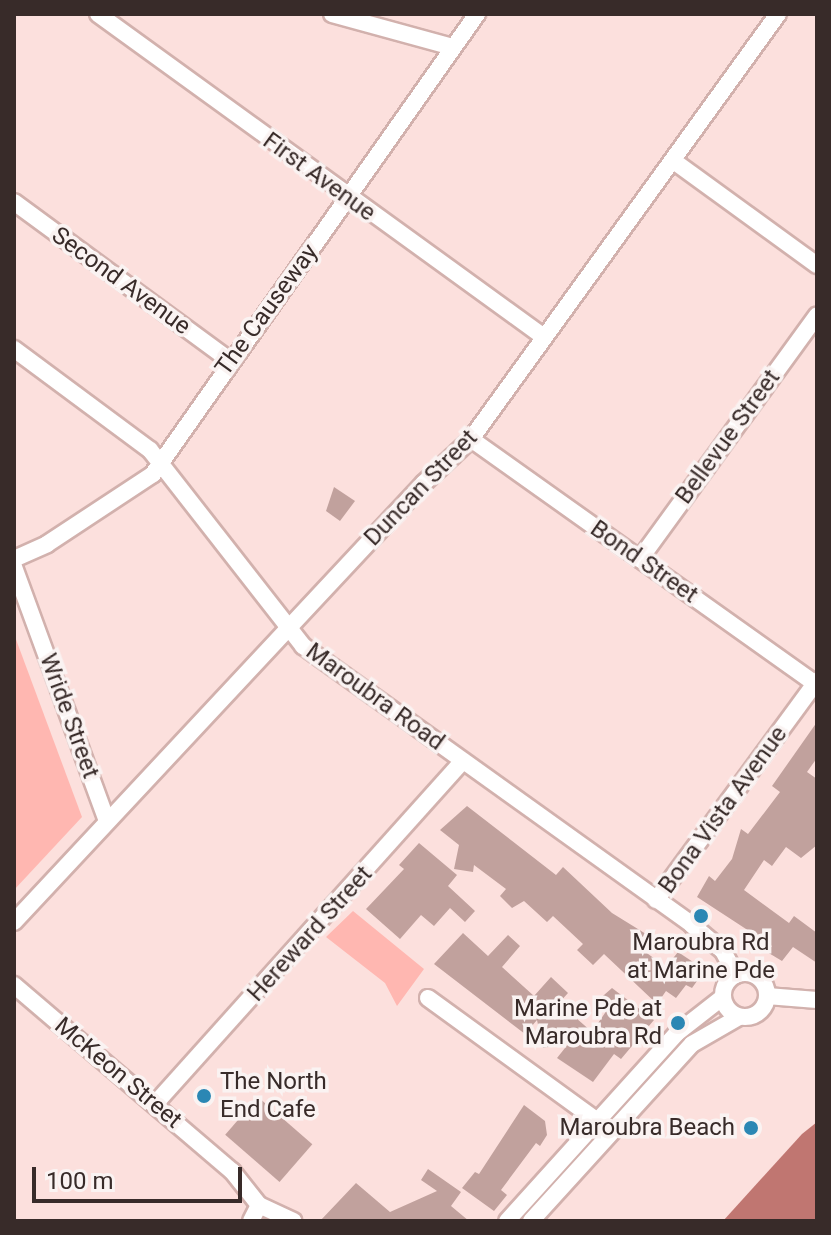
<!DOCTYPE html>
<style>
body{margin:0}
#map{position:relative;width:831px;height:1235px;overflow:hidden;background:#fce0dd;font-family:Roboto,sans-serif}
div>[style]{position:absolute}
.green>*{inset:0;background:#ffb7b1}
.water>*{inset:0;background:#c07671}
.building>*{inset:0;background:#c1a19d;transform-origin:0 0}
.roads{filter:drop-shadow(2px 0 #d2b1ad) drop-shadow(-2px 0 #d2b1ad) drop-shadow(0 2px #d2b1ad) drop-shadow(0 -2px #d2b1ad)}
.minor>*{height:16px;margin:-8px;padding:0 8px;transform-origin:8px;border-radius:8px;background:#fff}
.minor>.ring{margin:-8px;padding:0;box-sizing:content-box;background:none;border:16px solid #fff;border-radius:50%}
.dots>*{width:22px;height:22px;translate:-50% -50%;box-sizing:border-box;border:4px solid #faf3f2;border-radius:50%}
span{translate:-50% -50%;white-space:nowrap;text-align:center;line-height:1.15;-webkit-text-stroke:7px #faf3f2;paint-order:stroke}
.street-label{font-size:24px;color:#382b29}
.poi-label{font-size:24px;color:#382b29}
.right{translate:-100% -50%;text-align:right}
.left{translate:0 -50%;text-align:left}
.frame{position:absolute;inset:0;border:16px solid #382b29;pointer-events:none}
.scale{position:absolute;left:32px;top:1167px;width:210px;height:36px;box-sizing:border-box;border:4px solid #382b29;border-top:0;padding-left:10px;font-size:24px;line-height:28px;white-space:nowrap;color:#382b29;-webkit-text-stroke:6px #faf3f2;paint-order:stroke}
</style>
<div id="map">
<div class="green">
<div style="clip-path:polygon(14px 634px,82px 817px,14px 890px)"></div>
<div style="clip-path:polygon(353px 911px,424px 969px,397px 1006px,385px 983px,326px 937px)"></div>
</div>
<div class="water">
<div style="clip-path:polygon(817px 1122px,817px 1221px,723px 1221px,802px 1134px)"></div>
</div>
<div class="building">
<div style="clip-path:polygon(334px 487px,355px 501px,340px 521px,326px 511px)"></div>
<div style="clip-path:polygon(817px 722px,817px 758px,807px 772px,817px 779px,817px 845px,801px 858px,786px 847px,772px 866px,764px 860px,744px 890px,789px 923px,794px 916px,817px 933px,817px 963px,793px 947px,782px 961px,767px 952px,772px 946px,697px 897px,709px 876px,715px 881px,732px 859px,741px 829px,748px 834px,780px 792px,772px 786px)"></div>
<div style="clip-path:polygon(467px 806px,556px 875px,563px 867px,612px 913px,646px 934px,654px 941px,644px 951px,666px 967px,678px 952px,705px 970px,692px 988px,686px 985px,676px 998px,666px 991px,657px 1004px,604px 954px,593px 965px,577px 950px,583px 944px,553px 916px,547px 922px,524px 901px,512px 908px,500px 896px,506px 889px,474px 865px,473px 872px,454px 869px,459px 845px,440px 830px)"></div>
<div style="clip-path:polygon(419px 843px,457px 875px,448px 886px,475px 911px,465px 922px,450px 908px,434px 926px,421px 915px,400px 939px,366px 909px,404px 869px,399px 865px)"></div>
<div style="clip-path:polygon(463px 933px,488px 956px,508px 935px,520px 946px,502px 967px,534px 996px,551px 977px,568px 993px,559px 1003px,592px 1032px,607px 1010px,596px 1002px,612px 988px,654px 1020px,621px 1059px,614px 1054px,593px 1082px,557px 1058px,569px 1043px,543px 1048px,537px 1020px,525px 1034px,434px 964px)"></div>
<div style="left:258px;top:1097px;width:72px;height:50px;rotate:41deg"></div>
<div style="clip-path:polygon(524px 1105px,545px 1121px,547px 1135px,540px 1146px,536px 1143px,501px 1190px,507px 1195px,494px 1211px,462px 1188px,475px 1172px,479px 1174px)"></div>
<div style="clip-path:polygon(428px 1169px,461px 1192px,451px 1206px,469px 1221px,320px 1221px,356px 1183px,390px 1212px,437px 1191px,421px 1180px)"></div>
</div>
<div class="roads">
<div class="minor">
<div style="left:98px;top:14px;width:551px;rotate:35.91deg"></div>
<div style="left:332px;top:14px;width:125px;rotate:15.3deg"></div>
<div style="left:675px;top:162px;width:175px;rotate:36deg"></div>
<div style="left:14px;top:202px;width:267px;rotate:36.3deg"></div>
<div style="left:14px;top:349px;width:169px;rotate:36.6deg"></div>
<div style="left:150px;top:450px;width:249px;rotate:52deg"></div>
<div style="left:303px;top:646px;width:479px;rotate:35.6deg"></div>
<div style="left:692px;top:925px;width:40px;rotate:40deg"></div>
<div style="left:723px;top:951px;width:27px;rotate:62deg"></div>
<div style="left:471px;top:439px;width:425px;rotate:35.4deg"></div>
<div style="left:14px;top:559px;width:36px;rotate:-24deg"></div>
<div style="left:47px;top:544px;width:127px;rotate:-33.4deg"></div>
<div style="left:153px;top:474px;width:563px;rotate:-54.84deg"></div>
<div style="left:640px;top:559px;width:301px;rotate:-54deg"></div>
<div style="left:14px;top:567px;width:270px;rotate:69.9deg"></div>
<div style="left:656px;top:900px;width:272px;rotate:-53.7deg"></div>
<div style="left:14px;top:922px;width:601px;rotate:-46.96deg"></div>
<div style="left:424px;top:483px;width:64px;rotate:-43.1deg"></div>
<div style="left:471px;top:439px;width:524px;rotate:-54.16deg"></div>
<div class="ring" style="left:723px;top:973px;width:28px;height:28px"></div>
<div style="left:14px;top:985px;width:287px;rotate:40.5deg"></div>
<div style="left:232px;top:1171px;width:43px;rotate:51.5deg"></div>
<div style="left:259px;top:1205px;width:38px;rotate:25deg"></div>
<div style="left:767px;top:996px;width:50px;rotate:4.6deg"></div>
<div style="left:428px;top:998px;width:209px;rotate:36deg"></div>
<div style="left:155px;top:1104px;width:460px;rotate:-48.1deg"></div>
<div style="left:251px;top:1221px;width:18px;rotate:-63deg"></div>
<div style="left:507px;top:1221px;width:253px;rotate:-47.9deg"></div>
<div style="left:677px;top:1033px;width:58px;rotate:-38deg"></div>
<div style="left:531px;top:1221px;width:239px;rotate:-47.7deg"></div>
<div style="left:692px;top:1044px;width:54px;rotate:-29.9deg"></div>
</div>
</div>
<div class="dots">
<div style="left:701px;top:916px;background:#2b87b4"></div>
<div style="left:678px;top:1023px;background:#2b87b4"></div>
<div style="left:204px;top:1096px;background:#2b87b4"></div>
<div style="left:751px;top:1128px;background:#2b87b4"></div>
</div>
<div class="street-label">
<span style="left:319px;top:177px;rotate:36deg">First Avenue</span>
<span style="left:121px;top:281px;rotate:36deg">Second Avenue</span>
<span style="left:267px;top:310px;rotate:-54deg">The Causeway</span>
<span style="left:728px;top:437px;rotate:-54deg">Bellevue Street</span>
<span style="left:421px;top:488px;rotate:-46deg">Duncan Street</span>
<span style="left:644px;top:562px;rotate:35deg">Bond Street</span>
<span style="left:375px;top:697px;rotate:36deg">Maroubra Road</span>
<span style="left:69px;top:716px;rotate:70deg">Wride Street</span>
<span style="left:723px;top:810px;rotate:-54deg">Bona Vista Avenue</span>
<span style="left:310px;top:934px;rotate:-48deg">Hereward Street</span>
<span style="left:118px;top:1073px;rotate:40deg">McKeon Street</span>
</div>
<div class="poi-label">
<span style="left:701px;top:957px">Maroubra Rd<br>at Marine Pde</span>
<span class="right" style="left:662px;top:1023px">Marine Pde at<br>Maroubra Rd</span>
<span class="left" style="left:220px;top:1096px">The North<br>End Cafe</span>
<span class="right" style="left:735px;top:1128px">Maroubra Beach</span>
</div>
<div class="frame"></div>
<div class="scale">100 m</div>
</div>
